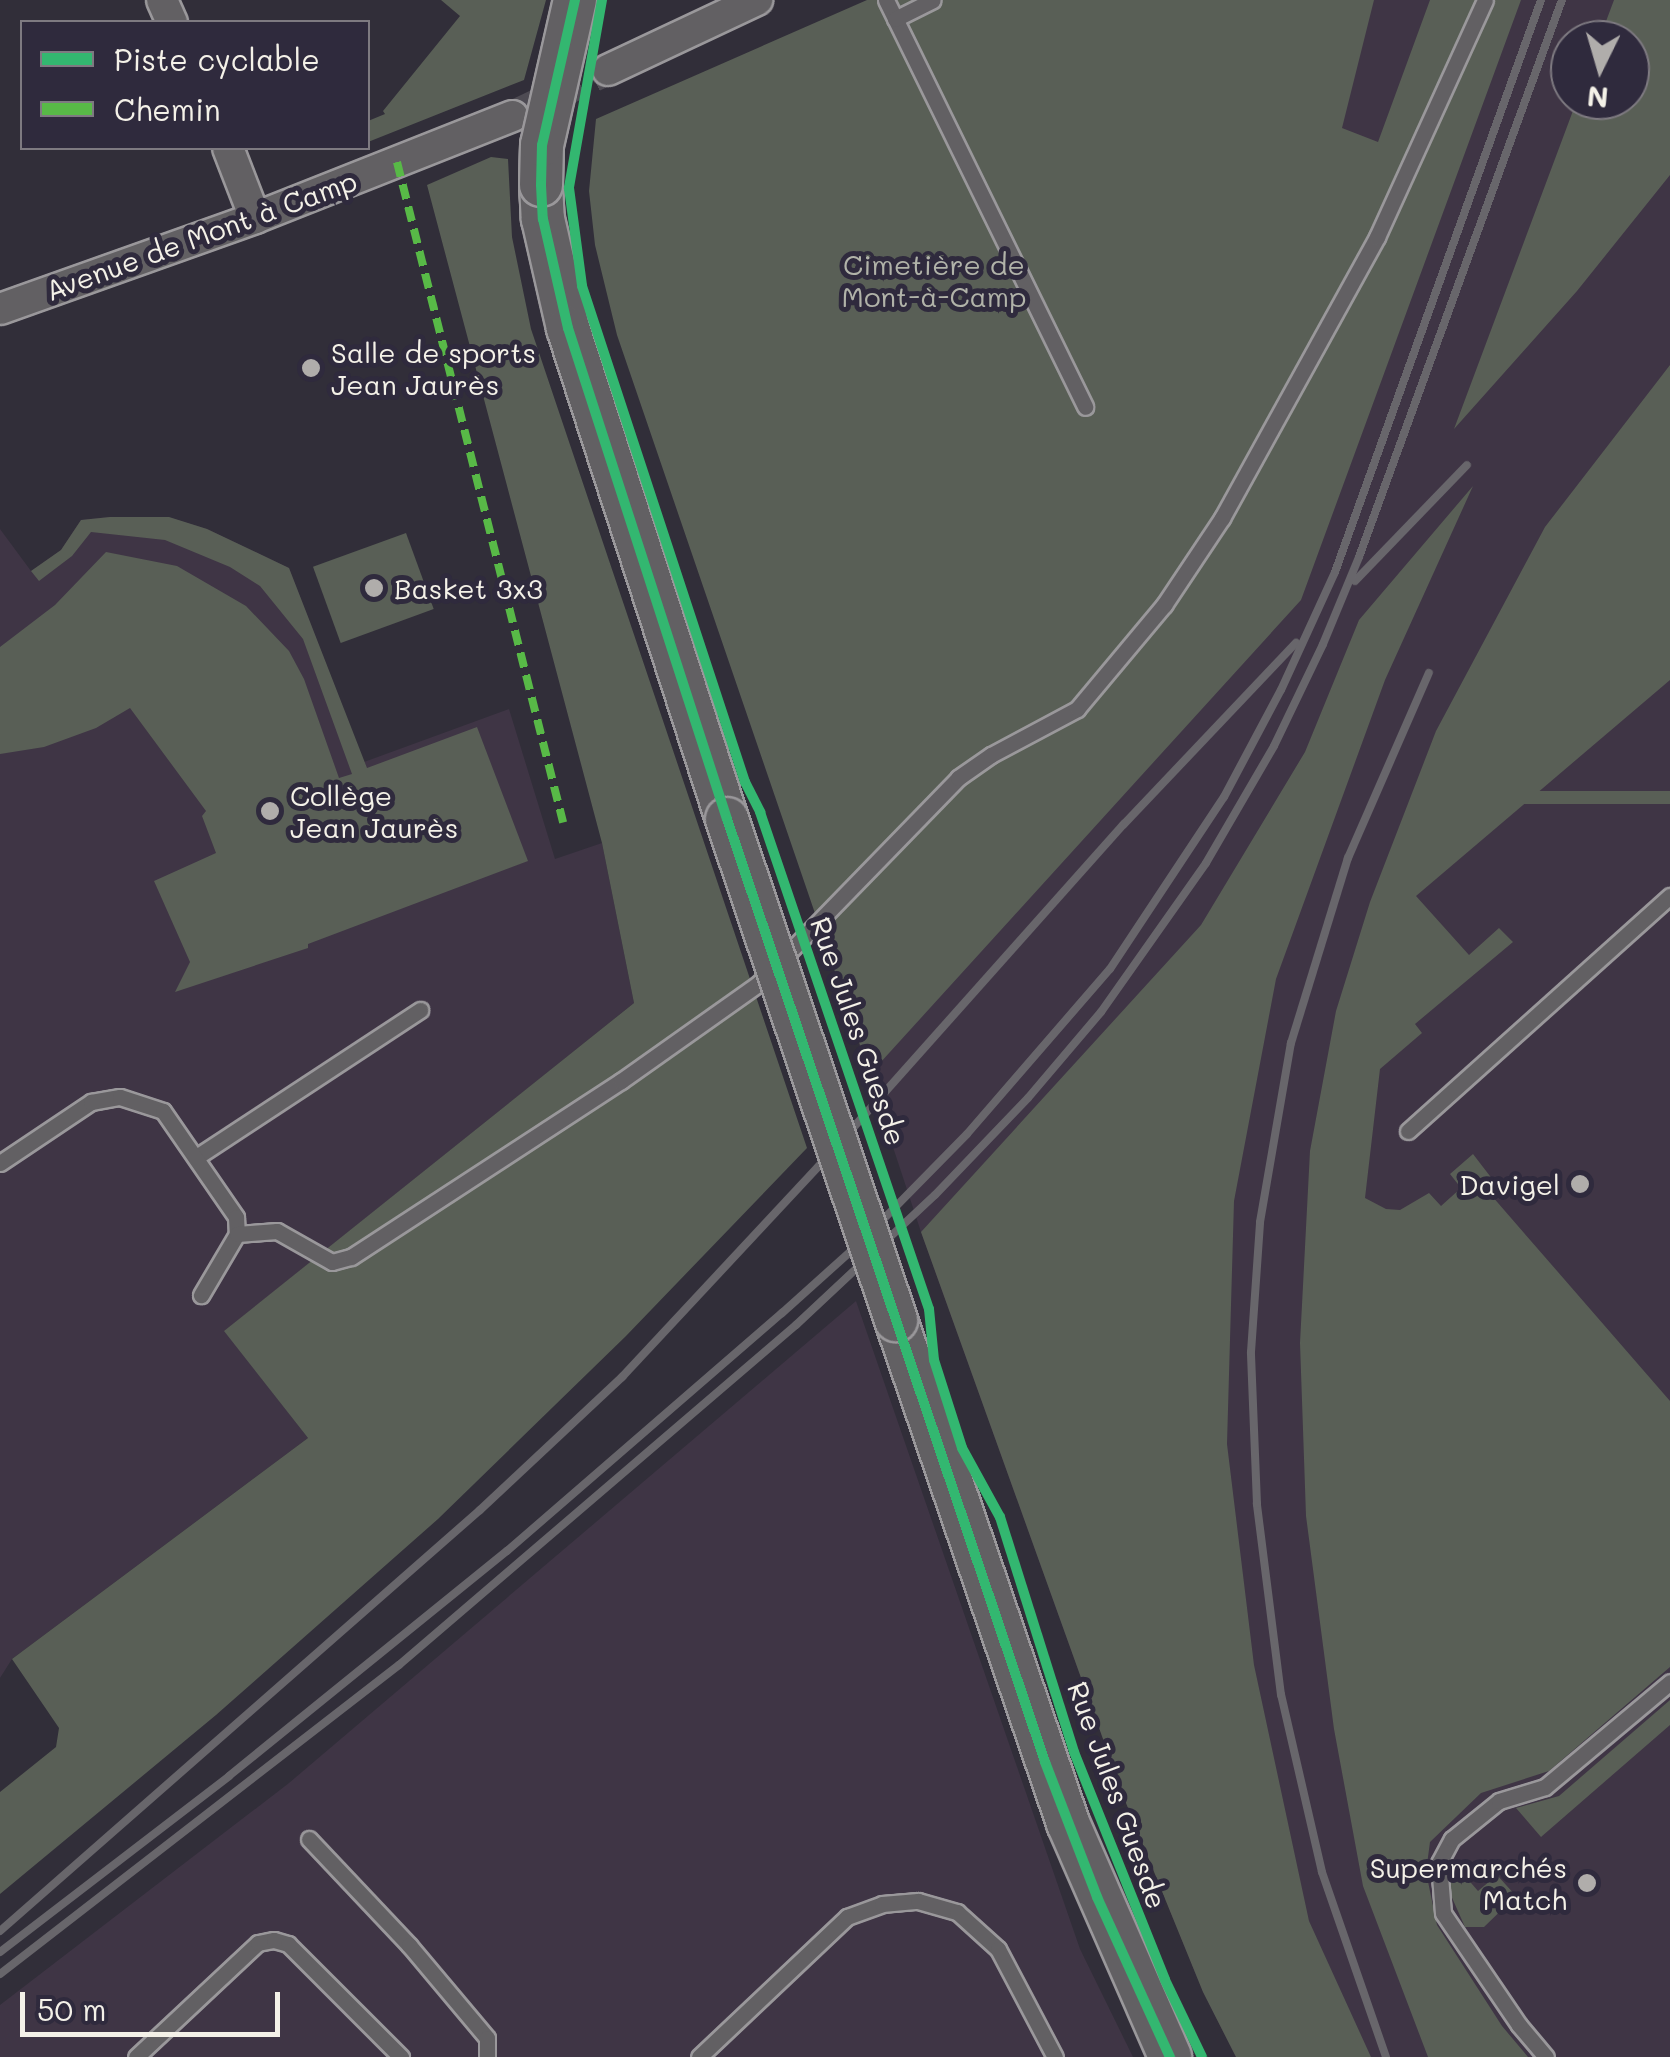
<!DOCTYPE html>
<meta charset="utf-8">
<style>
body{margin:0}
#map{position:relative;width:1670px;height:2057px;overflow:hidden;background:#312e39;font-family:Mali,sans-serif}
div>[style]{position:absolute}
.built>*{inset:0;background:#3f3545}
.green>*{inset:0;background:#595f56;transform-origin:0 0}
.street-tunnel>*{height:30px;margin-top:-15px;transform-origin:0;background:repeating-linear-gradient(90deg,#4e4b53 0 30px,transparent 0 45px)}
.roads{filter:drop-shadow(2px 0 #9a989b) drop-shadow(-2px 0 #9a989b) drop-shadow(0 2px #9a989b) drop-shadow(0 -2px #9a989b)}
.lane>*{height:15px;margin:-7.5px;padding:0 7.5px;transform-origin:7.5px;border-radius:7.5px;background:#626063}
.street>*{height:30px;margin:-15px;padding:0 15px;transform-origin:15px;border-radius:15px;background:#626063}
.secondary>*{height:42px;margin:-21px;padding:0 21px;transform-origin:21px;border-radius:21px;background:#626063}
.rail>*{height:8px;margin:-4px;padding:0 4px;transform-origin:4px;border-radius:4px;background:#68666b}
.bridges{filter:drop-shadow(2px 0 #9a989b) drop-shadow(-2px 0 #9a989b) drop-shadow(0 2px #9a989b) drop-shadow(0 -2px #9a989b)}
.secondary-bridge>*{height:42px;margin:-21px;padding:0 21px;transform-origin:21px;border-radius:21px;background:#626063}
.quiet>*{height:8px;margin-top:-4px;transform-origin:0;background:repeating-linear-gradient(90deg,#58b947 0 15px,transparent 0 23px)}
.cycleway>*{height:10px;margin:-5px;padding:0 5px;transform-origin:5px;border-radius:5px;background:#33b770}
.dots>*{width:28px;height:28px;translate:-50% -50%;box-sizing:border-box;border:5px solid #2f2a3d;border-radius:50%}
span{translate:-50% -50%;white-space:nowrap;text-align:center;line-height:1.15;-webkit-text-stroke:10px #2f2a3d;paint-order:stroke}
.street-label{font-size:28px;color:#f4f1e8}
.park-label{font-size:28px;color:#b1b3a9}
.poi-label{font-size:28px;color:#f4f1e8}
.left{translate:0 -50%;text-align:left}
.right{translate:-100% -50%;text-align:right}
.legend{position:absolute;left:20px;top:20px;width:350px;height:130px;box-sizing:border-box;background:#2f2a3d;border:2px solid #7e7a81;margin:0;padding:12px 18px;list-style:none;font-size:30px;color:#f4f1e8}
.legend li{display:flex;align-items:center;gap:20px;height:50px}
.legend b{width:50px;border:2px solid #7e7a81}
.north{position:absolute;left:1550px;top:20px;width:100px;height:100px;box-sizing:border-box;background:#2f2a3d;border:2px solid #7e7a81;border-radius:50%;rotate:185deg;font-size:28px;font-weight:700;line-height:40px;text-align:center;color:#f4f1e8}
.north::after{content:'';display:block;margin:auto;width:35px;height:45px;background:#b0adab;clip-path:polygon(50% 0,100% 100%,50% 72%,0 100%)}
.scale{position:absolute;left:20px;top:1992px;width:260px;height:45px;box-sizing:border-box;border:5px solid #f4f1e8;border-top:0;padding-left:12px;font-size:30px;line-height:35px;white-space:nowrap;color:#f4f1e8;-webkit-text-stroke:8px #2f2a3d;paint-order:stroke}
</style>
<div id="map">
<div class="built">
<div style="clip-path:polygon(evenodd,1307px 0,1670px 0,1670px 2057px,1236px 2057px,1203px 1992px,1126px 1803px,921px 1232px,787px 826px,1307px 0,1570px 40px,1630px 40px,1630px 100px,1570px 100px,1570px 40px)"></div>
<div style="clip-path:polygon(110px 517px,168px 517px,207px 529px,289px 568px,364px 762px,509px 709px,555px 859px,602px 843px,634px 1003px,225px 1331px,308px 1438px,12px 1659px,0 1678px,0 529px,31px 571px,61px 550px,81px 520px)"></div>
<div style="clip-path:polygon(856px 1301px,1080px 1949px,1133px 2057px,0 2057px,0 2005px,289px 1783px)"></div>
</div>
<div class="green">
<div style="clip-path:polygon(441px 0,546px 0,524px 80px,368px 142px,368px 121px,385px 114px,383px 111px,460px 16px)"></div>
<div style="clip-path:polygon(867px 0,1374px 0,1342px 128px,1378px 142px,1430px 0,1521px 0,1301px 600px,870px 1074px,617px 335px,595px 245px,589px 191px,596px 119px)"></div>
<div style="clip-path:polygon(1614px 0,1670px 0,1670px 175px,1577px 291px,1454px 429px,1577px 100px,1630px 100px,1630px 40px,1599px 40px)"></div>
<div style="clip-path:polygon(491px 157px,508px 159px,512px 237px,531px 329px,807px 1148px,626px 1336px,438px 1519px,216px 1715px,0 1894px,0 1792px,56px 1747px,59px 1728px,12px 1659px,308px 1438px,224px 1331px,634px 1003px,602px 843px,427px 185px)"></div>
<div style="clip-path:polygon(1670px 365px,1670px 680px,1416px 896px,1469px 955px,1499px 928px,1513px 942px,1415px 1024px,1422px 1033px,1380px 1069px,1365px 1198px,1386px 1209px,1400px 1210px,1429px 1193px,1441px 1206px,1461px 1188px,1450px 1174px,1473px 1154px,1493px 1180px,1485px 1188px,1670px 1401px,1670px 1667px,1549px 1771px,1481px 1793px,1430px 1842px,1426px 1872px,1437px 1925px,1502px 2026px,1528px 2057px,1428px 2057px,1363px 1886px,1334px 1729px,1306px 1516px,1300px 1343px,1310px 1151px,1336px 1011px,1370px 902px,1436px 731px,1545px 527px)"></div>
<div style="clip-path:polygon(1473px 486px,1385px 680px,1276px 979px,1234px 1201px,1227px 1444px,1254px 1665px,1309px 1921px,1371px 2057px,1236px 2057px,1203px 1992px,1126px 1803px,921px 1232px,1201px 925px,1305px 752px,1359px 620px)"></div>
<div style="clip-path:polygon(110px 517px,169px 517px,207px 529px,289px 568px,367px 768px,477px 727px,528px 861px,308px 944px,308px 948px,175px 992px,190px 962px,154px 881px,216px 853px,202px 816px,206px 811px,130px 708px,96px 728px,44px 747px,0 754px,0 647px,55px 605px,106px 552px,177px 566px,246px 606px,289px 651px,304px 679px,339px 778px,352px 774px,303px 639px,260px 586px,230px 567px,165px 540px,91px 532px,72px 556px,39px 581px,31px 571px,61px 550px,81px 520px)"></div>
<div style="left:406px;top:533px;width:81px;height:99px;rotate:70deg"></div>
<div style="left:1670px;top:791px;width:13px;height:203px;rotate:90deg"></div>
<div style="clip-path:polygon(1670px 1700px,1670px 1725px,1541px 1837px,1516px 1808px,1559px 1796px)"></div>
<div style="clip-path:polygon(1453px 1862px,1478px 1891px,1497px 1875px,1516px 1896px,1484px 1927px,1465px 1927px,1449px 1891px)"></div>
</div>
<div class="street-tunnel">
<div style="left:512px;top:116px;width:106px;rotate:-25.6deg"></div>
</div>
<div class="roads">
<div class="lane">
<div style="left:886px;top:0;width:453px;rotate:63.9deg"></div>
<div style="left:895px;top:19px;width:42px;rotate:-26.6deg"></div>
<div style="left:1408px;top:1131px;width:352px;rotate:-41.9deg"></div>
<div style="left:198px;top:1156px;width:266px;rotate:-33.3deg"></div>
<div style="left:0;top:1163px;width:110px;rotate:-33.8deg"></div>
<div style="left:91px;top:1102px;width:29px;rotate:-10deg"></div>
<div style="left:120px;top:1097px;width:45px;rotate:18deg"></div>
<div style="left:163px;top:1111px;width:129px;rotate:55.4deg"></div>
<div style="left:236px;top:1217px;width:17px;rotate:87deg"></div>
<div style="left:237px;top:1234px;width:71px;rotate:120.5deg"></div>
<div style="left:237px;top:1234px;width:40px;rotate:-4.3deg"></div>
<div style="left:277px;top:1231px;width:63px;rotate:29.4deg"></div>
<div style="left:332px;top:1262px;width:20px;rotate:-15deg"></div>
<div style="left:351px;top:1257px;width:322px;rotate:-33.1deg"></div>
<div style="left:621px;top:1081px;width:168px;rotate:-35.3deg"></div>
<div style="left:758px;top:984px;width:287px;rotate:-45.8deg"></div>
<div style="left:958px;top:778px;width:40px;rotate:-34.9deg"></div>
<div style="left:991px;top:755px;width:98px;rotate:-28.1deg"></div>
<div style="left:1077px;top:709px;width:136px;rotate:-50.1deg"></div>
<div style="left:1164px;top:605px;width:105px;rotate:-56.3deg"></div>
<div style="left:1222px;top:518px;width:321px;rotate:-61.1deg"></div>
<div style="left:1377px;top:237px;width:260px;rotate:-65.5deg"></div>
<div style="left:309px;top:1839px;width:146px;rotate:46.7deg"></div>
<div style="left:409px;top:1945px;width:121px;rotate:50deg"></div>
<div style="left:487px;top:2038px;width:19px;rotate:90deg"></div>
<div style="left:136px;top:2057px;width:167px;rotate:-43.1deg"></div>
<div style="left:258px;top:1943px;width:16px;rotate:-11deg"></div>
<div style="left:274px;top:1940px;width:15px;rotate:16deg"></div>
<div style="left:288px;top:1944px;width:160px;rotate:45deg"></div>
<div style="left:699px;top:2057px;width:204px;rotate:-43.4deg"></div>
<div style="left:847px;top:1917px;width:37px;rotate:-20deg"></div>
<div style="left:882px;top:1904px;width:36px;rotate:-5deg"></div>
<div style="left:918px;top:1901px;width:41px;rotate:15.8deg"></div>
<div style="left:957px;top:1912px;width:55px;rotate:42.1deg"></div>
<div style="left:998px;top:1949px;width:122px;rotate:62.2deg"></div>
<div style="left:1546px;top:2057px;width:42px;rotate:-130.2deg"></div>
<div style="left:1519px;top:2025px;width:135px;rotate:-124.2deg"></div>
<div style="left:1443px;top:1913px;width:50px;rotate:-94.6deg"></div>
<div style="left:1439px;top:1863px;width:27px;rotate:-62deg"></div>
<div style="left:1452px;top:1839px;width:60px;rotate:-39deg"></div>
<div style="left:1499px;top:1801px;width:48px;rotate:-16.9deg"></div>
<div style="left:1545px;top:1787px;width:163px;rotate:-40deg"></div>
</div>
<div class="street">
<div style="left:162px;top:0;width:24px;rotate:66deg"></div>
<div style="left:608px;top:70px;width:165px;rotate:-25.2deg"></div>
<div style="left:228px;top:148px;width:75px;rotate:68.9deg"></div>
<div style="left:0;top:309px;width:271px;rotate:-19.6deg"></div>
<div style="left:255px;top:218px;width:277px;rotate:-21.6deg"></div>
</div>
<div class="secondary">
<div style="left:541px;top:185px;width:34px;rotate:87deg"></div>
<div style="left:543px;top:219px;width:112px;rotate:77.1deg"></div>
<div style="left:568px;top:328px;width:516px;rotate:72.06deg"></div>
<div style="left:896px;top:1320px;width:532px;rotate:71.12deg"></div>
<div style="left:1068px;top:1823px;width:255px;rotate:66.4deg"></div>
</div>
</div>
<div class="rail">
<div style="left:1355px;top:581px;width:161px;rotate:-46deg"></div>
<div style="left:0;top:1931px;width:638px;rotate:-41.25deg"></div>
<div style="left:480px;top:1510px;width:195px;rotate:-43.1deg"></div>
<div style="left:622px;top:1377px;width:289px;rotate:-47deg"></div>
<div style="left:819px;top:1166px;width:458px;rotate:-48.3deg"></div>
<div style="left:1124px;top:824px;width:250px;rotate:-46.5deg"></div>
<div style="left:0;top:1952px;width:289px;rotate:-37.5deg"></div>
<div style="left:229px;top:1776px;width:358px;rotate:-39deg"></div>
<div style="left:507px;top:1551px;width:364px;rotate:-40.9deg"></div>
<div style="left:782px;top:1313px;width:103px;rotate:-41.9deg"></div>
<div style="left:859px;top:1244px;width:154px;rotate:-45.5deg"></div>
<div style="left:967px;top:1134px;width:218px;rotate:-49.1deg"></div>
<div style="left:1110px;top:969px;width:206px;rotate:-56.5deg"></div>
<div style="left:1224px;top:797px;width:121px;rotate:-62deg"></div>
<div style="left:1281px;top:690px;width:130px;rotate:-65.4deg"></div>
<div style="left:1335px;top:572px;width:608px;rotate:-70.19deg"></div>
<div style="left:0;top:1974px;width:505px;rotate:-37.76deg"></div>
<div style="left:399px;top:1665px;width:523px;rotate:-40.58deg"></div>
<div style="left:796px;top:1325px;width:190px;rotate:-43.1deg"></div>
<div style="left:935px;top:1195px;width:134px;rotate:-46.2deg"></div>
<div style="left:1028px;top:1098px;width:113px;rotate:-49.7deg"></div>
<div style="left:1101px;top:1012px;width:182px;rotate:-54.8deg"></div>
<div style="left:1206px;top:863px;width:135px;rotate:-59.8deg"></div>
<div style="left:1274px;top:746px;width:113px;rotate:-64.3deg"></div>
<div style="left:1323px;top:644px;width:94px;rotate:-67.5deg"></div>
<div style="left:1359px;top:557px;width:593px;rotate:-69.98deg"></div>
<div style="left:1386px;top:2057px;width:196px;rotate:-109.1deg"></div>
<div style="left:1322px;top:1872px;width:182px;rotate:-103deg"></div>
<div style="left:1281px;top:1695px;width:193px;rotate:-97.2deg"></div>
<div style="left:1257px;top:1504px;width:152px;rotate:-92.3deg"></div>
<div style="left:1251px;top:1352px;width:130px;rotate:-86deg"></div>
<div style="left:1260px;top:1222px;width:182px;rotate:-80.2deg"></div>
<div style="left:1291px;top:1043px;width:194px;rotate:-72.9deg"></div>
<div style="left:1348px;top:858px;width:202px;rotate:-66.4deg"></div>
</div>
<div class="bridges">
<div class="secondary-bridge">
<div style="left:541px;top:185px;width:40px;rotate:-88.6deg"></div>
<div style="left:542px;top:145px;width:149px;rotate:-77.2deg"></div>
<div style="left:727px;top:819px;width:529px;rotate:71.36deg"></div>
</div>
</div>
<div class="quiet">
<div style="left:397px;top:162px;width:681px;rotate:75.88deg"></div>
</div>
<div class="cycleway">
<div style="left:575px;top:0;width:149px;rotate:102.8deg"></div>
<div style="left:542px;top:145px;width:40px;rotate:91.4deg"></div>
<div style="left:541px;top:185px;width:34px;rotate:87deg"></div>
<div style="left:543px;top:219px;width:112px;rotate:77.1deg"></div>
<div style="left:568px;top:328px;width:516px;rotate:72.06deg"></div>
<div style="left:727px;top:819px;width:995px;rotate:71.36deg"></div>
<div style="left:1045px;top:1762px;width:145px;rotate:68.9deg"></div>
<div style="left:1097px;top:1897px;width:176px;rotate:65.5deg"></div>
<div style="left:602px;top:0;width:191px;rotate:100deg"></div>
<div style="left:569px;top:188px;width:99px;rotate:82.4deg"></div>
<div style="left:582px;top:286px;width:522px;rotate:71.81deg"></div>
<div style="left:745px;top:782px;width:34px;rotate:63deg"></div>
<div style="left:760px;top:812px;width:525px;rotate:71.22deg"></div>
<div style="left:929px;top:1309px;width:51px;rotate:84.4deg"></div>
<div style="left:934px;top:1360px;width:92px;rotate:72.3deg"></div>
<div style="left:962px;top:1448px;width:79px;rotate:61.2deg"></div>
<div style="left:1000px;top:1517px;width:246px;rotate:72.5deg"></div>
<div style="left:1074px;top:1752px;width:245px;rotate:68.2deg"></div>
<div style="left:1165px;top:1980px;width:85px;rotate:64.3deg"></div>
</div>
<div class="dots">
<div style="left:311px;top:368px;background:#b0adab"></div>
<div style="left:374px;top:588px;background:#b0adab"></div>
<div style="left:270px;top:811px;background:#b0adab"></div>
<div style="left:1580px;top:1184px;background:#b0adab"></div>
<div style="left:1587px;top:1883px;background:#b0adab"></div>
</div>
<div class="street-label">
<span style="left:201px;top:235px;rotate:-20deg">Avenue de Mont à Camp</span>
<span style="left:859px;top:1031px;rotate:71deg">Rue Jules Guesde</span>
<span style="left:1118px;top:1795px;rotate:70deg">Rue Jules Guesde</span>
</div>
<div class="park-label">
<span style="left:934px;top:280px">Cimetière de<br>Mont-à-Camp</span>
</div>
<div class="poi-label">
<span class="left" style="left:331px;top:368px">Salle de sports<br>Jean Jaurès</span>
<span class="left" style="left:394px;top:588px">Basket 3x3</span>
<span class="left" style="left:290px;top:811px">Collège<br>Jean Jaurès</span>
<span class="right" style="left:1560px;top:1184px">Davigel</span>
<span class="right" style="left:1567px;top:1883px">Supermarchés<br>Match</span>
</div>
<ul class="legend">
<li><b style="height:12px;background:#33b770"></b>Piste cyclable</li>
<li><b style="height:12px;background:#58b947"></b>Chemin</li>
</ul>
<div class="north">N</div>
<div class="scale">50 m</div>
</div>
